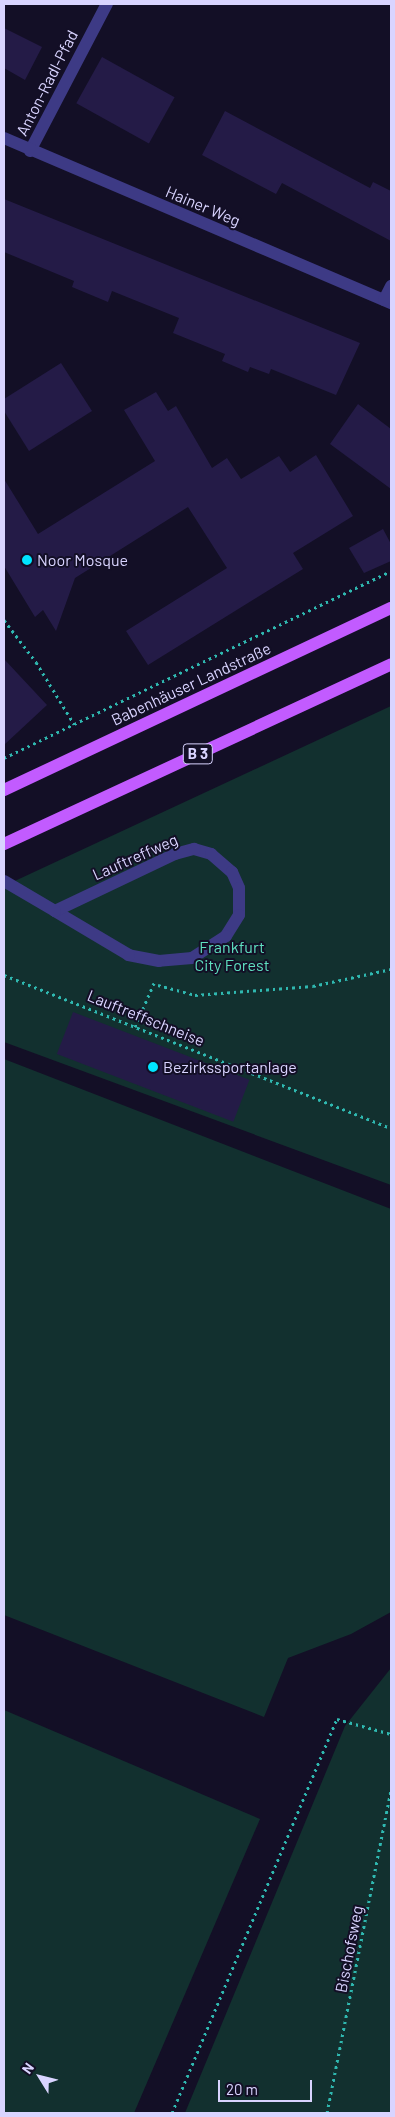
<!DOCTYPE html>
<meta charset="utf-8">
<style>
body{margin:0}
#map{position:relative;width:395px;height:2117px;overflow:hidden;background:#130f26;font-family:Barlow,sans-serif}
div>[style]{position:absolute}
.green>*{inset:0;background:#12302f}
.building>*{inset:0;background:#241b47;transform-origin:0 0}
.path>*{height:3px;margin-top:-1.5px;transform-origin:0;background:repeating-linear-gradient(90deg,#2fb8b0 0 2.5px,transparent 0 6.5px)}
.service>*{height:12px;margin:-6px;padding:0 6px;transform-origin:6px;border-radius:6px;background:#3d3a85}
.minor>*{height:12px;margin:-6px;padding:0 6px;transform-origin:6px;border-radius:6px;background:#3d3a85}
.primary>*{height:12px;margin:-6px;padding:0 6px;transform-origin:6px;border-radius:6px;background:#c25bff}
.dots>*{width:14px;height:14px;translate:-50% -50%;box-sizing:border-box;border:2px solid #130f26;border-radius:50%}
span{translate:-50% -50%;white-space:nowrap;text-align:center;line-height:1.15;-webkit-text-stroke:4px #130f26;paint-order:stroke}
.shield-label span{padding:1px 4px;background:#130f26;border:1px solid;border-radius:4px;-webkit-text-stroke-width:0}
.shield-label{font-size:15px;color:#d9d4ff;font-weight:700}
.street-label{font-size:16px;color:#d9d4ff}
.poi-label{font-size:16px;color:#d9d4ff}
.left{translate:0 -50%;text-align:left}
.park-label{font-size:16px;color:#5fe0c0}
.frame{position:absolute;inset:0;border:5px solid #d9d4ff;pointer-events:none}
.north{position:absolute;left:15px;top:2052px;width:50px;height:50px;-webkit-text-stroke:4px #130f26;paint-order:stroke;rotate:306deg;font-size:14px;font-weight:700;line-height:20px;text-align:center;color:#d9d4ff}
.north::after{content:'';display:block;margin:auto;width:18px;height:22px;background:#d9d4ff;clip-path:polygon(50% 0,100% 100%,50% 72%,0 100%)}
.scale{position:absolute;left:218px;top:2080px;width:94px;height:22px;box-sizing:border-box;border:2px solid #d9d4ff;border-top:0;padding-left:6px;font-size:15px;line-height:18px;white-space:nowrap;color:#d9d4ff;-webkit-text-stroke:4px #130f26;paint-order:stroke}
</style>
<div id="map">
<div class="green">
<div style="clip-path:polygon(391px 706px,391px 1185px,4px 1042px,4px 886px)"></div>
<div style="clip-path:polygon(4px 1059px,391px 1209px,391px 1612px,351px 1634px,288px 1658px,264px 1717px,4px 1615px)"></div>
<div style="clip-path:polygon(391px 1668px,391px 2113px,185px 2113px,345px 1726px)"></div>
<div style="clip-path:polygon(4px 1710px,260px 1819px,134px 2113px,4px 2113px)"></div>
</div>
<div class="building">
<div style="clip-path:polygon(4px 28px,42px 47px,25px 80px,4px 68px)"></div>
<div style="left:102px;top:57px;width:83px;height:53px;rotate:29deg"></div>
<div style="clip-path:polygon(225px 111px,370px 188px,373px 182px,391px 191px,391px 241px,282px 183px,276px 194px,202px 155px)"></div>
<div style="clip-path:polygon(4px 199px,360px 343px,336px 395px,271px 369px,269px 374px,250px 367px,248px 372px,222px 361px,225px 354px,173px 333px,179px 318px,112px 291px,108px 302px,72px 287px,74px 281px,4px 252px)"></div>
<div style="clip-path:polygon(61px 363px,92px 411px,29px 451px,4px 411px,4px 399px)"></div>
<div style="clip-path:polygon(156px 392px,168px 411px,176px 406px,212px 468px,227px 458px,241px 479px,279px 456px,290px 472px,316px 455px,353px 516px,293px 553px,303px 569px,148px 665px,126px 631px,227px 568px,188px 507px,75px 578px,56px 631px,43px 610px,35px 617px,4px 566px,4px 479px,38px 534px,155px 461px,124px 410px)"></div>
<div style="clip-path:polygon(358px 404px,391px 429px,391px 489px,330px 444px)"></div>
<div style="clip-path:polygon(383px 529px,391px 544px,391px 561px,364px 573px,349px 548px)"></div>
<div style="clip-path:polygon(4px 659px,47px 705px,4px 745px)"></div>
<div style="left:73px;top:1012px;width:189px;height:45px;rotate:21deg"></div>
</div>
<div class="path">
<div style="left:4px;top:620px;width:53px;rotate:52.7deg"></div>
<div style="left:36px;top:662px;width:73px;rotate:58.5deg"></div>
<div style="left:4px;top:758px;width:430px;rotate:-25.8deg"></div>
<div style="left:4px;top:975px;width:416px;rotate:21.6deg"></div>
<div style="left:158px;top:985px;width:38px;rotate:15deg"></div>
<div style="left:195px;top:995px;width:118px;rotate:-4.4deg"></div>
<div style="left:313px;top:986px;width:80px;rotate:-12.3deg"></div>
<div style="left:135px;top:1027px;width:48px;rotate:-66.6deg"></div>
<div style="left:172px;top:2113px;width:427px;rotate:-67.3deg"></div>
<div style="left:337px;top:1719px;width:56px;rotate:15.5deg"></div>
<div style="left:327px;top:2113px;width:330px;rotate:-78.8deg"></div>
</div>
<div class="service">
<div style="left:30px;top:151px;width:166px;rotate:-62.4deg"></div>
<div style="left:194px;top:849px;width:18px;rotate:16deg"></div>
<div style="left:211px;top:854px;width:28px;rotate:41deg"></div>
<div style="left:232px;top:872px;width:17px;rotate:66deg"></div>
<div style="left:239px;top:888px;width:27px;rotate:90deg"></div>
<div style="left:239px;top:915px;width:25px;rotate:122deg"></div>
<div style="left:226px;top:936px;width:40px;rotate:147.1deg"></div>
<div style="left:192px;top:958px;width:33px;rotate:175deg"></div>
<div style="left:159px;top:961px;width:31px;rotate:-169deg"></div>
<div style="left:129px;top:955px;width:86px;rotate:-149.3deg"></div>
<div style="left:55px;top:911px;width:133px;rotate:-25.4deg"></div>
<div style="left:175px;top:854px;width:20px;rotate:-15deg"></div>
<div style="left:4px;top:881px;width:59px;rotate:30.5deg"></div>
</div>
<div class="minor">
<div style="left:4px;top:138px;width:421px;rotate:23.1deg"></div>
<div style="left:384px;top:300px;width:16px;rotate:-63deg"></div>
</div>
<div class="primary">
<div style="left:4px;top:790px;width:428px;rotate:-25.2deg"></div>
<div style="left:4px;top:844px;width:427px;rotate:-24.9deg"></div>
</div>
<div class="dots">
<div style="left:27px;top:560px;background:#00e5ff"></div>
<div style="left:153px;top:1067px;background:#00e5ff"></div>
</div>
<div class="shield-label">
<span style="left:198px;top:754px">B 3</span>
</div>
<div class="street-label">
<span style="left:47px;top:83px;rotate:-63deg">Anton-Radl-Pfad</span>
<span style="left:203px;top:206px;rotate:23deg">Hainer Weg</span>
<span style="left:191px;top:684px;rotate:-25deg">Babenhäuser Landstraße</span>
<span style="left:135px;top:857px;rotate:-24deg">Lauftreffweg</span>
<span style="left:146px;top:1018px;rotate:22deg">Lauftreffschneise</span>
<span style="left:349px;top:1949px;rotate:-79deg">Bischofsweg</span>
</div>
<div class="poi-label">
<span class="left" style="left:37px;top:560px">Noor Mosque</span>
<span class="left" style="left:163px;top:1067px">Bezirkssportanlage</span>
</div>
<div class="park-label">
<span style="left:232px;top:956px">Frankfurt<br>City Forest</span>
</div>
<div class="frame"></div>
<div class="north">N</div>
<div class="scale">20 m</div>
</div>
